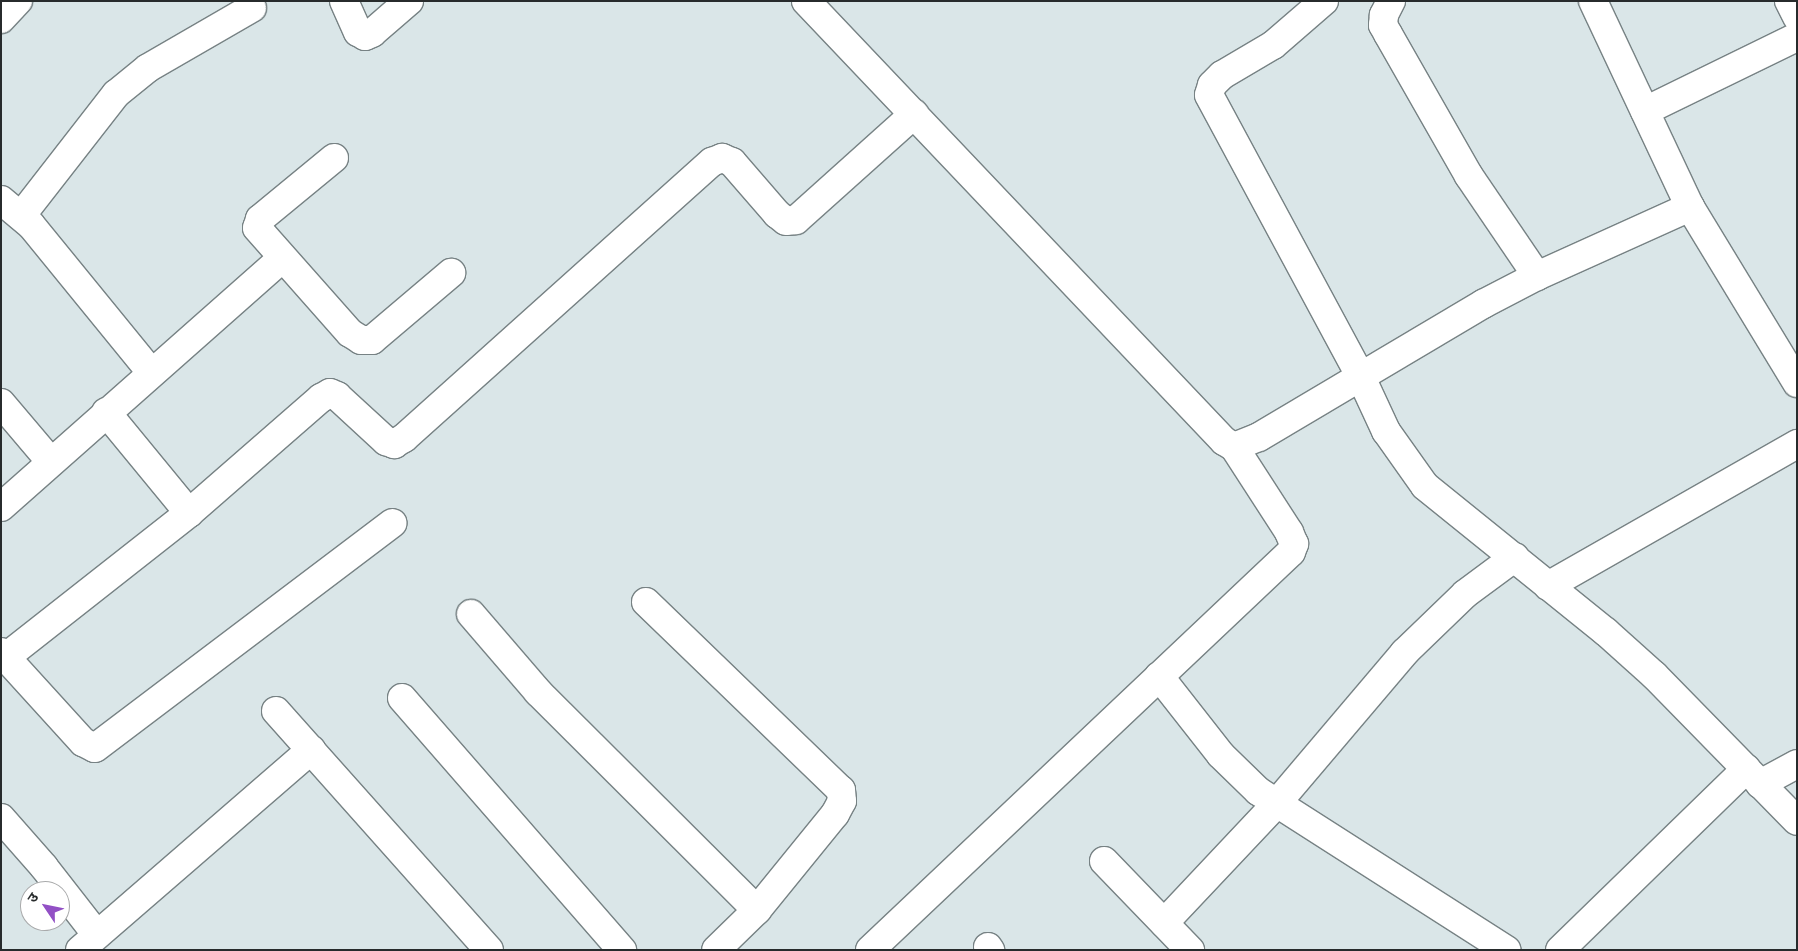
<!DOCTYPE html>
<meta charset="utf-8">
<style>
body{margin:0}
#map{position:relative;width:1798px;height:951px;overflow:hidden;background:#dae6e8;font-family:Signika,"Noto Sans Devanagari",sans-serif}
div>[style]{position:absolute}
.roads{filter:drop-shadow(1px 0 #778284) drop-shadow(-1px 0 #778284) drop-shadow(0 1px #778284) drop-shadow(0 -1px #778284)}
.minor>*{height:28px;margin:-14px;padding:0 14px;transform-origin:14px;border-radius:14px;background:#fff}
span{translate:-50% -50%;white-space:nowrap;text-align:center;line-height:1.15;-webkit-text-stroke:4px #fff;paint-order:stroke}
.frame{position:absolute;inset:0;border:2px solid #272b2c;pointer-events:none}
.north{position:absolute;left:20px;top:881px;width:50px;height:50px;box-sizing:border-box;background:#fff;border:1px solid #a9aaab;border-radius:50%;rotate:304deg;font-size:14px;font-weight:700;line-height:20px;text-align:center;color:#272b2c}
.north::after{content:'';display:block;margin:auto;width:18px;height:22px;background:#9250c5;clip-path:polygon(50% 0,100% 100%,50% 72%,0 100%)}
</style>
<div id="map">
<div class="roads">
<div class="minor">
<div style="left:344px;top:1px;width:34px;rotate:66deg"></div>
<div style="left:358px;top:32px;width:8px;rotate:30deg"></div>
<div style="left:365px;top:36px;width:8px;rotate:-23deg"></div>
<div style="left:372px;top:33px;width:49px;rotate:-40.9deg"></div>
<div style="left:806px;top:1px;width:607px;rotate:46.47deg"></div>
<div style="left:1224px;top:441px;width:12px;rotate:31deg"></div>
<div style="left:1234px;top:447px;width:27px;rotate:-22deg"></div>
<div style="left:1259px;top:437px;width:261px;rotate:-30.7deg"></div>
<div style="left:1483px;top:304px;width:61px;rotate:-27.4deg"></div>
<div style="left:1537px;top:276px;width:168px;rotate:-24.3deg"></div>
<div style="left:1324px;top:1px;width:67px;rotate:139.2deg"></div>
<div style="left:1273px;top:45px;width:59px;rotate:149.5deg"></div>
<div style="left:1222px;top:75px;width:14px;rotate:135deg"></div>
<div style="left:1212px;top:85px;width:10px;rotate:107deg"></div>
<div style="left:1209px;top:95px;width:318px;rotate:61.7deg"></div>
<div style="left:1360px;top:375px;width:62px;rotate:65.1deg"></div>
<div style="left:1386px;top:431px;width:67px;rotate:54.7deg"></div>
<div style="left:1425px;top:486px;width:233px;rotate:38.9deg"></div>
<div style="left:1606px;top:632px;width:64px;rotate:41.9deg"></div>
<div style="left:1654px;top:675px;width:204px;rotate:45.6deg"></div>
<div style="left:1391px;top:1px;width:16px;rotate:117deg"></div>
<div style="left:1384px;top:15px;width:10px;rotate:96deg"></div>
<div style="left:1383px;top:25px;width:10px;rotate:61deg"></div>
<div style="left:1388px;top:34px;width:163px;rotate:60.3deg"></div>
<div style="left:1469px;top:176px;width:121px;rotate:55.8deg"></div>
<div style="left:1593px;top:1px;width:228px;rotate:64.8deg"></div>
<div style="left:1690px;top:207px;width:206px;rotate:58.7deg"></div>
<div style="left:1789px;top:1px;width:18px;rotate:63deg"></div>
<div style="left:1px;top:19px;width:25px;rotate:-47deg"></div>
<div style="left:1645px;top:111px;width:169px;rotate:-26deg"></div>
<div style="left:334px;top:158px;width:96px;rotate:140.5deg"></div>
<div style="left:260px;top:219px;width:9px;rotate:108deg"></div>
<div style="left:257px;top:228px;width:140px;rotate:48.5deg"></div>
<div style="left:350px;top:333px;width:13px;rotate:32deg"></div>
<div style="left:361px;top:340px;width:11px"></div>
<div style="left:372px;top:340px;width:104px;rotate:-40.3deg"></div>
<div style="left:1px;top:200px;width:39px;rotate:40deg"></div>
<div style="left:31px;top:225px;width:190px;rotate:50.8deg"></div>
<div style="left:21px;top:216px;width:155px;rotate:-52.1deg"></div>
<div style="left:116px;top:94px;width:41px;rotate:-39.1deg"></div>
<div style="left:148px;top:68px;width:120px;rotate:-30deg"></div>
<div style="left:1px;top:403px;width:77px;rotate:49.7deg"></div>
<div style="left:106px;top:412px;width:131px;rotate:50.6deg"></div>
<div style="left:1px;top:507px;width:375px;rotate:-41.5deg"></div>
<div style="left:1548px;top:586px;width:287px;rotate:-29.7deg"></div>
<div style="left:646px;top:602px;width:271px;rotate:44deg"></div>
<div style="left:841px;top:790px;width:11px;rotate:85deg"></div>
<div style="left:842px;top:801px;width:15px;rotate:118deg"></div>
<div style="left:835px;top:814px;width:124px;rotate:129.1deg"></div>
<div style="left:757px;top:910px;width:57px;rotate:135.7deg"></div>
<div style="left:471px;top:614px;width:103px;rotate:49.3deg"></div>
<div style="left:538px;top:692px;width:309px;rotate:44.9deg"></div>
<div style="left:1px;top:652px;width:122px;rotate:47.7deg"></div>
<div style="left:83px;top:742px;width:13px;rotate:27deg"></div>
<div style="left:95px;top:748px;width:373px;rotate:-37.1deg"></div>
<div style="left:6px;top:657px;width:233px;rotate:-38.2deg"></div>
<div style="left:189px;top:513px;width:175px;rotate:-41.1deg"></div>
<div style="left:321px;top:398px;width:10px;rotate:-29deg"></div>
<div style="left:330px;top:393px;width:8px;rotate:23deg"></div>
<div style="left:337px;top:396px;width:67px;rotate:42.6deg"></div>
<div style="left:386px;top:441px;width:9px;rotate:21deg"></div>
<div style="left:394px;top:444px;width:12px;rotate:-31deg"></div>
<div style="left:404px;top:438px;width:414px;rotate:-41.9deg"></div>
<div style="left:712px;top:162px;width:11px;rotate:-22deg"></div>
<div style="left:722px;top:158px;width:11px;rotate:22deg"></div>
<div style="left:732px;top:162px;width:69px;rotate:49.1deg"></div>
<div style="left:777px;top:214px;width:11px;rotate:38deg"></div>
<div style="left:786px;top:221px;width:10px;rotate:-6deg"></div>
<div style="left:796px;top:220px;width:159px;rotate:-41.9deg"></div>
<div style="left:1159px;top:676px;width:100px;rotate:51.9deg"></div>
<div style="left:1221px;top:755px;width:52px;rotate:44.2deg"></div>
<div style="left:1258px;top:791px;width:295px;rotate:32.6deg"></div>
<div style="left:402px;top:698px;width:335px;rotate:48.9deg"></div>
<div style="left:276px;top:711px;width:320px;rotate:48.3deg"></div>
<div style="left:1760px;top:784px;width:42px;rotate:-28.4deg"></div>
<div style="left:1px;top:818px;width:65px;rotate:48.7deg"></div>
<div style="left:44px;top:867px;width:86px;rotate:52.1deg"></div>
<div style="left:1104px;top:861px;width:124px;rotate:46deg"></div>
<div style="left:1164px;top:923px;width:165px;rotate:-46.7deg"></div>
<div style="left:1277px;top:803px;width:197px;rotate:-49.7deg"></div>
<div style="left:1404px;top:653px;width:85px;rotate:-44deg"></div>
<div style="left:1465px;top:594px;width:62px;rotate:-36.5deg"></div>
<div style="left:988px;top:947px;width:4px;rotate:56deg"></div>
<div style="left:80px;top:950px;width:306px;rotate:-40.9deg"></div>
<div style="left:870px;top:950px;width:579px;rotate:-43.39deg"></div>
<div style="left:1291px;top:552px;width:9px;rotate:-69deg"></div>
<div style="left:1294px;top:544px;width:13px;rotate:-113deg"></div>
<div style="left:1289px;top:532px;width:101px;rotate:-122.9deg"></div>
<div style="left:1560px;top:950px;width:260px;rotate:-44.2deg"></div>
</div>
</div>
<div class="frame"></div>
<div class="north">उ</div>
</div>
